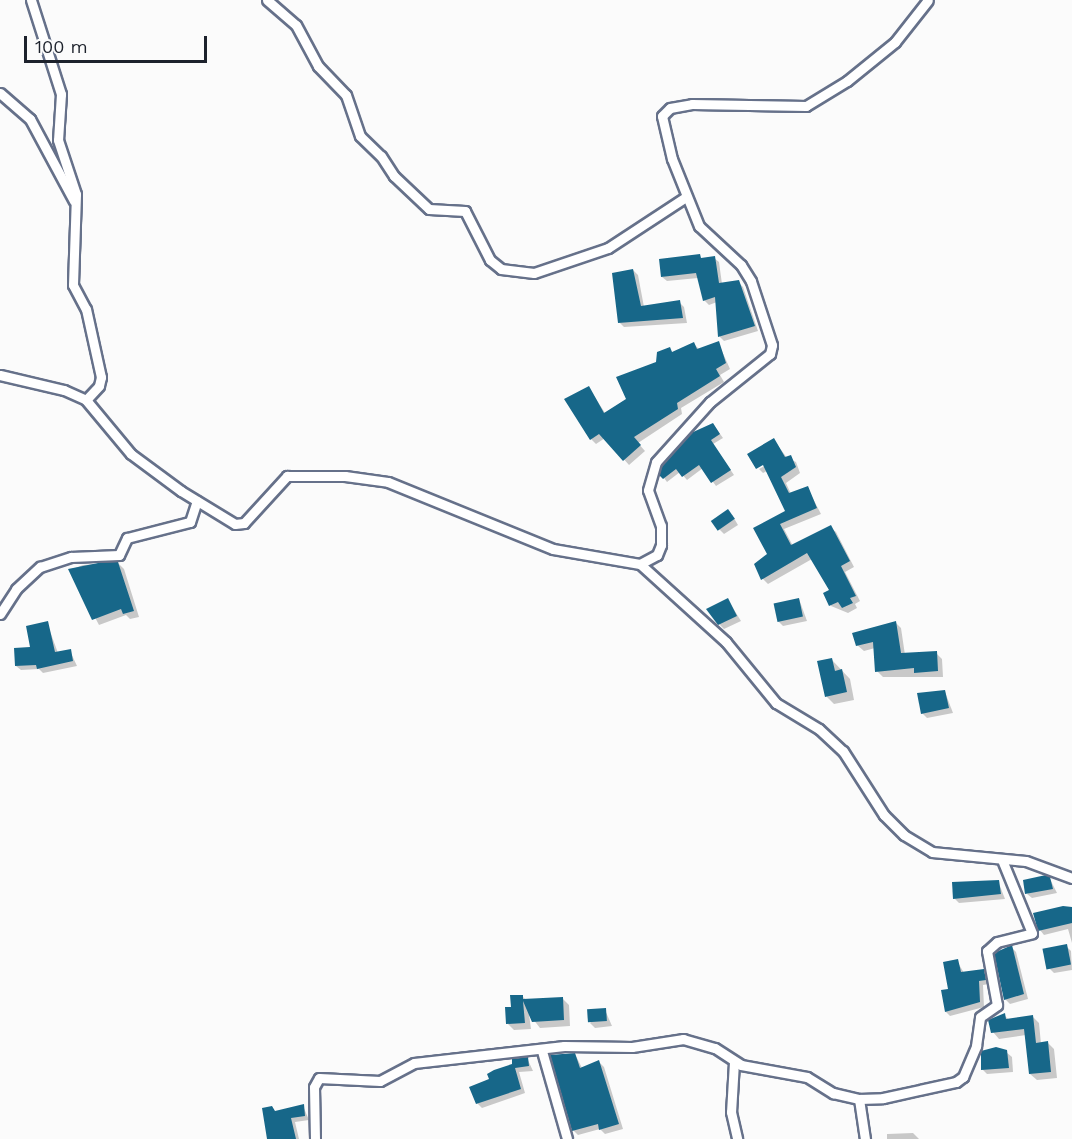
<!DOCTYPE html>
<style>
body{margin:0}
#map{position:relative;width:1072px;height:1139px;overflow:hidden;background:#fbfbfb;font-family:"Work Sans",sans-serif}
div>[style]{position:absolute}
.shadow>*{inset:0;background:#0003}
.building>*{inset:0;background:#176789;transform-origin:0 0}
.roads{filter:drop-shadow(2px 0 #66718a) drop-shadow(-2px 0 #66718a) drop-shadow(0 2px #66718a) drop-shadow(0 -2px #66718a)}
.minor>*{height:9px;margin:-4.5px;padding:0 4.5px;transform-origin:4.5px;border-radius:4.5px;background:#fff}
span{translate:-50% -50%;white-space:nowrap;text-align:center;line-height:1.15;-webkit-text-stroke:6px #fbfbfb;paint-order:stroke}
.scale{position:absolute;left:24px;top:36px;width:183px;height:27px;box-sizing:border-box;border:3px solid #1d222c;border-top:0;padding-left:8px;font-size:18px;line-height:21px;white-space:nowrap;color:#1d222c;-webkit-text-stroke:4px #fbfbfb;paint-order:stroke}
</style>
<div id="map">
<div class="shadow">
<div style="clip-path:polygon(714px 258px,719px 262px,722px 284px,738px 282px,743px 287px,758px 331px,724px 341px,720px 337px,717px 302px,709px 305px,704px 300px,698px 278px,667px 281px,662px 277px)"></div>
<div style="clip-path:polygon(633px 270px,638px 275px,644px 307px,679px 302px,684px 307px,687px 323px,624px 327px,619px 322px)"></div>
<div style="clip-path:polygon(718px 342px,730px 369px,720px 375px,724px 382px,681px 408px,682px 414px,638px 443px,645px 451px,629px 465px,605px 438px,596px 444px,591px 439px,589px 388px,605px 413px,627px 399px,669px 349px,673px 353px,694px 344px,699px 349px)"></div>
<div style="clip-path:polygon(713px 424px,723px 438px,713px 444px,734px 475px,716px 486px,703px 468px,687px 480px,680px 472px,667px 482px,664px 478px)"></div>
<div style="clip-path:polygon(774px 440px,787px 458px,796px 462px,800px 473px,786px 483px,791px 494px,807px 487px,821px 514px,784px 529px,793px 546px,830px 527px,836px 532px,854px 567px,845px 572px,860px 601px,855px 604px,857px 608px,848px 613px,831px 606px,825px 593px,831px 590px,812px 559px,768px 584px,763px 579px,768px 554px,755px 529px,787px 512px,767px 471px,763px 473px,759px 469px,770px 463px)"></div>
<div style="clip-path:polygon(732px 515px,738px 525px,724px 534px,719px 529px)"></div>
<div style="clip-path:polygon(118px 563px,124px 569px,139px 617px,130px 619px,126px 615px,99px 625px,70px 570px,83px 565px)"></div>
<div style="clip-path:polygon(799px 599px,807px 621px,783px 626px,778px 621px)"></div>
<div style="clip-path:polygon(728px 600px,741px 621px,724px 629px,719px 624px)"></div>
<div style="clip-path:polygon(895px 622px,901px 628px,905px 655px,936px 653px,942px 659px,943px 677px,883px 677px,877px 671px,875px 648px,864px 651px,857px 645px)"></div>
<div style="clip-path:polygon(47px 623px,58px 653px,70px 651px,77px 666px,43px 673px,39px 669px,21px 670px,16px 666px)"></div>
<div style="clip-path:polygon(832px 660px,850px 679px,854px 700px,834px 704px,827px 697px)"></div>
<div style="clip-path:polygon(945px 692px,953px 713px,927px 718px,922px 713px)"></div>
<div style="clip-path:polygon(1050px 879px,1057px 893px,1032px 898px,1027px 894px)"></div>
<div style="clip-path:polygon(998px 881px,1005px 899px,959px 903px,954px 898px)"></div>
<div style="clip-path:polygon(1072px 907px,1072px 943px,1068px 929px,1044px 935px,1040px 930px)"></div>
<div style="clip-path:polygon(1066px 946px,1071px 951px,1072px 970px,1054px 973px,1049px 968px)"></div>
<div style="clip-path:polygon(1011px 947px,1016px 952px,1028px 999px,1010px 1004px,1005px 999px)"></div>
<div style="clip-path:polygon(957px 961px,964px 973px,983px 971px,989px 984px,983px 985px,984px 1007px,950px 1016px,946px 1012px)"></div>
<div style="clip-path:polygon(522px 996px,526px 1000px,562px 998px,569px 1005px,570px 1026px,540px 1028px,529px 1014px,531px 1029px,514px 1030px,507px 1023px)"></div>
<div style="clip-path:polygon(605px 1010px,612px 1026px,595px 1028px,590px 1023px)"></div>
<div style="clip-path:polygon(1004px 1015px,1009px 1020px,1032px 1016px,1039px 1023px,1041px 1044px,1048px 1043px,1054px 1049px,1057px 1078px,1037px 1080px,1030px 1074px,1026px 1035px,999px 1039px,993px 1032px)"></div>
<div style="clip-path:polygon(1006px 1052px,1012px 1057px,1013px 1072px,987px 1074px,982px 1069px)"></div>
<div style="clip-path:polygon(575px 1054px,582px 1068px,599px 1062px,604px 1067px,623px 1129px,605px 1134px,600px 1129px,578px 1135px,573px 1130px)"></div>
<div style="clip-path:polygon(527px 1058px,533px 1071px,519px 1072px,525px 1093px,482px 1108px,477px 1103px,491px 1080px)"></div>
<div style="clip-path:polygon(303px 1106px,309px 1120px,295px 1122px,299px 1139px,268px 1139px,276px 1112px)"></div>
<div style="clip-path:polygon(913px 1133px,919px 1139px,887px 1139px,887px 1134px)"></div>
</div>
<div class="building">
<div style="clip-path:polygon(700px 254px,701px 258px,715px 256px,719px 283px,739px 280px,755px 326px,718px 337px,715px 297px,703px 301px,696px 273px,661px 277px,659px 259px)"></div>
<div style="clip-path:polygon(633px 269px,641px 306px,680px 300px,683px 318px,618px 323px,612px 273px)"></div>
<div style="clip-path:polygon(719px 341px,726px 363px,716px 369px,720px 376px,677px 403px,678px 409px,634px 437px,641px 445px,623px 461px,599px 434px,590px 440px,564px 399px,589px 386px,604px 413px,626px 399px,616px 377px,656px 362px,657px 352px,670px 347px,672px 352px,694px 342px,697px 349px)"></div>
<div style="clip-path:polygon(713px 423px,720px 434px,711px 440px,731px 470px,711px 483px,699px 465px,682px 477px,676px 469px,663px 479px,659px 475px,662px 465px,691px 433px)"></div>
<div style="clip-path:polygon(774px 438px,785px 457px,791px 455px,796px 467px,781px 477px,789px 493px,808px 486px,817px 508px,780px 524px,791px 545px,831px 525px,850px 561px,841px 566px,856px 596px,850px 598px,853px 603px,842px 608px,838px 602px,829px 606px,823px 593px,829px 590px,807px 553px,761px 580px,754px 564px,767px 554px,753px 528px,785px 511px,763px 465px,756px 469px,747px 454px)"></div>
<div style="left:728px;top:509px;width:12px;height:21px;rotate:55deg"></div>
<div style="clip-path:polygon(103px 562px,118px 562px,134px 611px,123px 614px,121px 609px,92px 620px,68px 569px)"></div>
<div style="clip-path:polygon(728px 598px,737px 616px,718px 625px,706px 609px)"></div>
<div style="left:799px;top:598px;width:19px;height:26px;rotate:78deg"></div>
<div style="clip-path:polygon(48px 621px,55px 652px,71px 649px,73px 661px,37px 669px,36px 665px,15px 666px,14px 648px,30px 647px,26px 626px)"></div>
<div style="clip-path:polygon(896px 621px,901px 653px,937px 651px,938px 671px,914px 673px,914px 668px,875px 672px,873px 642px,856px 646px,852px 633px)"></div>
<div style="clip-path:polygon(832px 658px,835px 671px,842px 669px,847px 692px,825px 697px,817px 661px)"></div>
<div style="clip-path:polygon(945px 690px,949px 708px,921px 714px,917px 693px)"></div>
<div style="clip-path:polygon(1046px 875px,1050px 877px,1053px 889px,1025px 894px,1023px 880px)"></div>
<div style="clip-path:polygon(999px 880px,1001px 894px,953px 899px,952px 882px)"></div>
<div style="clip-path:polygon(1063px 906px,1072px 907px,1072px 923px,1038px 931px,1033px 913px)"></div>
<div style="left:1067px;top:944px;width:21px;height:25px;rotate:79deg"></div>
<div style="clip-path:polygon(1012px 945px,1024px 994px,1004px 1000px,994px 953px)"></div>
<div style="clip-path:polygon(958px 959px,961px 972px,984px 969px,986px 980px,979px 981px,980px 1002px,945px 1012px,941px 990px,948px 989px,943px 962px)"></div>
<div style="clip-path:polygon(510px 995px,523px 995px,523px 999px,563px 997px,564px 1020px,532px 1022px,523px 1001px,525px 1023px,506px 1024px,505px 1007px,511px 1007px)"></div>
<div style="left:606px;top:1008px;width:13px;height:19px;rotate:86deg"></div>
<div style="clip-path:polygon(1005px 1013px,1006px 1019px,1033px 1015px,1036px 1043px,1048px 1041px,1051px 1072px,1029px 1074px,1024px 1029px,991px 1033px,988px 1020px)"></div>
<div style="clip-path:polygon(996px 1047px,1007px 1050px,1009px 1068px,981px 1070px,981px 1051px)"></div>
<div style="clip-path:polygon(575px 1053px,580px 1068px,599px 1060px,619px 1124px,599px 1130px,598px 1124px,572px 1131px,550px 1055px)"></div>
<div style="clip-path:polygon(528px 1057px,529px 1066px,515px 1068px,521px 1089px,476px 1104px,469px 1087px,489px 1079px,487px 1074px,494px 1070px,512px 1064px,512px 1059px)"></div>
<div style="clip-path:polygon(304px 1104px,305px 1116px,291px 1118px,296px 1139px,267px 1139px,262px 1108px,272px 1106px,275px 1111px)"></div>
</div>
<div class="roads">
<div class="minor">
<div style="left:31px;top:0;width:99px;rotate:72.3deg"></div>
<div style="left:61px;top:94px;width:46px;rotate:93.7deg"></div>
<div style="left:58px;top:140px;width:57px;rotate:71.6deg"></div>
<div style="left:76px;top:194px;width:91px;rotate:91.9deg"></div>
<div style="left:73px;top:285px;width:27px;rotate:62deg"></div>
<div style="left:86px;top:309px;width:70px;rotate:77.6deg"></div>
<div style="left:101px;top:377px;width:9px;rotate:103deg"></div>
<div style="left:99px;top:386px;width:19px;rotate:133deg"></div>
<div style="left:267px;top:0;width:38px;rotate:41deg"></div>
<div style="left:296px;top:25px;width:47px;rotate:61.8deg"></div>
<div style="left:318px;top:66px;width:40px;rotate:46deg"></div>
<div style="left:346px;top:95px;width:43px;rotate:71.1deg"></div>
<div style="left:360px;top:136px;width:29px;rotate:44deg"></div>
<div style="left:381px;top:156px;width:24px;rotate:57deg"></div>
<div style="left:394px;top:176px;width:48px;rotate:43.3deg"></div>
<div style="left:429px;top:209px;width:36px;rotate:3deg"></div>
<div style="left:465px;top:211px;width:55px;rotate:63deg"></div>
<div style="left:490px;top:260px;width:14px;rotate:39deg"></div>
<div style="left:501px;top:269px;width:33px;rotate:7deg"></div>
<div style="left:534px;top:273px;width:78px;rotate:-18.7deg"></div>
<div style="left:608px;top:248px;width:93px;rotate:-33.2deg"></div>
<div style="left:0;top:93px;width:40px;rotate:41deg"></div>
<div style="left:30px;top:119px;width:93px;rotate:61.8deg"></div>
<div style="left:0;top:375px;width:66px;rotate:13.2deg"></div>
<div style="left:64px;top:390px;width:24px;rotate:24deg"></div>
<div style="left:86px;top:400px;width:70px;rotate:50.2deg"></div>
<div style="left:131px;top:454px;width:62px;rotate:36.5deg"></div>
<div style="left:181px;top:491px;width:63px;rotate:31.4deg"></div>
<div style="left:235px;top:524px;width:9px;rotate:-6deg"></div>
<div style="left:244px;top:523px;width:64px;rotate:-47.5deg"></div>
<div style="left:287px;top:476px;width:58px"></div>
<div style="left:345px;top:476px;width:43px;rotate:7.9deg"></div>
<div style="left:388px;top:482px;width:178px;rotate:22.1deg"></div>
<div style="left:553px;top:549px;width:88px;rotate:9.8deg"></div>
<div style="left:640px;top:564px;width:116px;rotate:42.2deg"></div>
<div style="left:726px;top:642px;width:79px;rotate:50.7deg"></div>
<div style="left:776px;top:703px;width:50px;rotate:31.2deg"></div>
<div style="left:819px;top:729px;width:33px;rotate:43deg"></div>
<div style="left:843px;top:751px;width:76px;rotate:57.4deg"></div>
<div style="left:884px;top:815px;width:28px;rotate:45deg"></div>
<div style="left:904px;top:835px;width:33px;rotate:31deg"></div>
<div style="left:932px;top:852px;width:94px;rotate:5.5deg"></div>
<div style="left:1026px;top:861px;width:49px;rotate:20.3deg"></div>
<div style="left:640px;top:564px;width:19px;rotate:-28deg"></div>
<div style="left:657px;top:555px;width:11px;rotate:-68deg"></div>
<div style="left:661px;top:545px;width:19px;rotate:-90deg"></div>
<div style="left:661px;top:526px;width:38px;rotate:-110deg"></div>
<div style="left:648px;top:490px;width:29px;rotate:-74deg"></div>
<div style="left:656px;top:462px;width:81px;rotate:-48deg"></div>
<div style="left:710px;top:402px;width:77px;rotate:-38.7deg"></div>
<div style="left:770px;top:354px;width:9px;rotate:-77deg"></div>
<div style="left:772px;top:345px;width:67px;rotate:-108.2deg"></div>
<div style="left:751px;top:281px;width:19px;rotate:-122deg"></div>
<div style="left:741px;top:265px;width:57px;rotate:-137.1deg"></div>
<div style="left:699px;top:226px;width:72px;rotate:-111.9deg"></div>
<div style="left:672px;top:159px;width:44px;rotate:-103.1deg"></div>
<div style="left:662px;top:116px;width:11px;rotate:-45deg"></div>
<div style="left:670px;top:108px;width:22px;rotate:-10deg"></div>
<div style="left:692px;top:104px;width:114px;rotate:1deg"></div>
<div style="left:806px;top:106px;width:48px;rotate:-31.4deg"></div>
<div style="left:847px;top:81px;width:62px;rotate:-39.1deg"></div>
<div style="left:895px;top:42px;width:53px;rotate:-51.8deg"></div>
<div style="left:0;top:614px;width:30px;rotate:-57deg"></div>
<div style="left:16px;top:589px;width:33px;rotate:-43deg"></div>
<div style="left:40px;top:567px;width:33px;rotate:-18deg"></div>
<div style="left:71px;top:557px;width:48px;rotate:-2.4deg"></div>
<div style="left:119px;top:555px;width:19px;rotate:-65deg"></div>
<div style="left:127px;top:538px;width:65px;rotate:-14.3deg"></div>
<div style="left:190px;top:522px;width:22px;rotate:-72deg"></div>
<div style="left:542px;top:1051px;width:91px;rotate:74.1deg"></div>
<div style="left:734px;top:1062px;width:50px;rotate:93.4deg"></div>
<div style="left:731px;top:1112px;width:28px;rotate:77deg"></div>
<div style="left:859px;top:1099px;width:40px;rotate:81.5deg"></div>
<div style="left:315px;top:1139px;width:52px;rotate:-91.1deg"></div>
<div style="left:314px;top:1087px;width:10px;rotate:-61deg"></div>
<div style="left:319px;top:1078px;width:61px;rotate:2.8deg"></div>
<div style="left:380px;top:1081px;width:38px;rotate:-28deg"></div>
<div style="left:414px;top:1063px;width:151px;rotate:-6.5deg"></div>
<div style="left:564px;top:1046px;width:68px;rotate:0.8deg"></div>
<div style="left:632px;top:1047px;width:52px;rotate:-8.9deg"></div>
<div style="left:683px;top:1039px;width:33px;rotate:16deg"></div>
<div style="left:715px;top:1048px;width:31px;rotate:33deg"></div>
<div style="left:741px;top:1065px;width:67px;rotate:10.3deg"></div>
<div style="left:807px;top:1077px;width:31px;rotate:32deg"></div>
<div style="left:833px;top:1093px;width:27px;rotate:13deg"></div>
<div style="left:859px;top:1099px;width:24px;rotate:-2deg"></div>
<div style="left:883px;top:1098px;width:75px;rotate:-12.4deg"></div>
<div style="left:956px;top:1082px;width:9px;rotate:-36deg"></div>
<div style="left:963px;top:1077px;width:34px;rotate:-67deg"></div>
<div style="left:976px;top:1046px;width:29px;rotate:-82deg"></div>
<div style="left:980px;top:1017px;width:21px;rotate:-35deg"></div>
<div style="left:997px;top:1005px;width:55px;rotate:-100.5deg"></div>
<div style="left:987px;top:951px;width:13px;rotate:-42deg"></div>
<div style="left:997px;top:942px;width:36px;rotate:-14deg"></div>
<div style="left:1032px;top:933px;width:79px;rotate:-112.3deg"></div>
</div>
</div>
<div class="scale">100 m</div>
</div>
